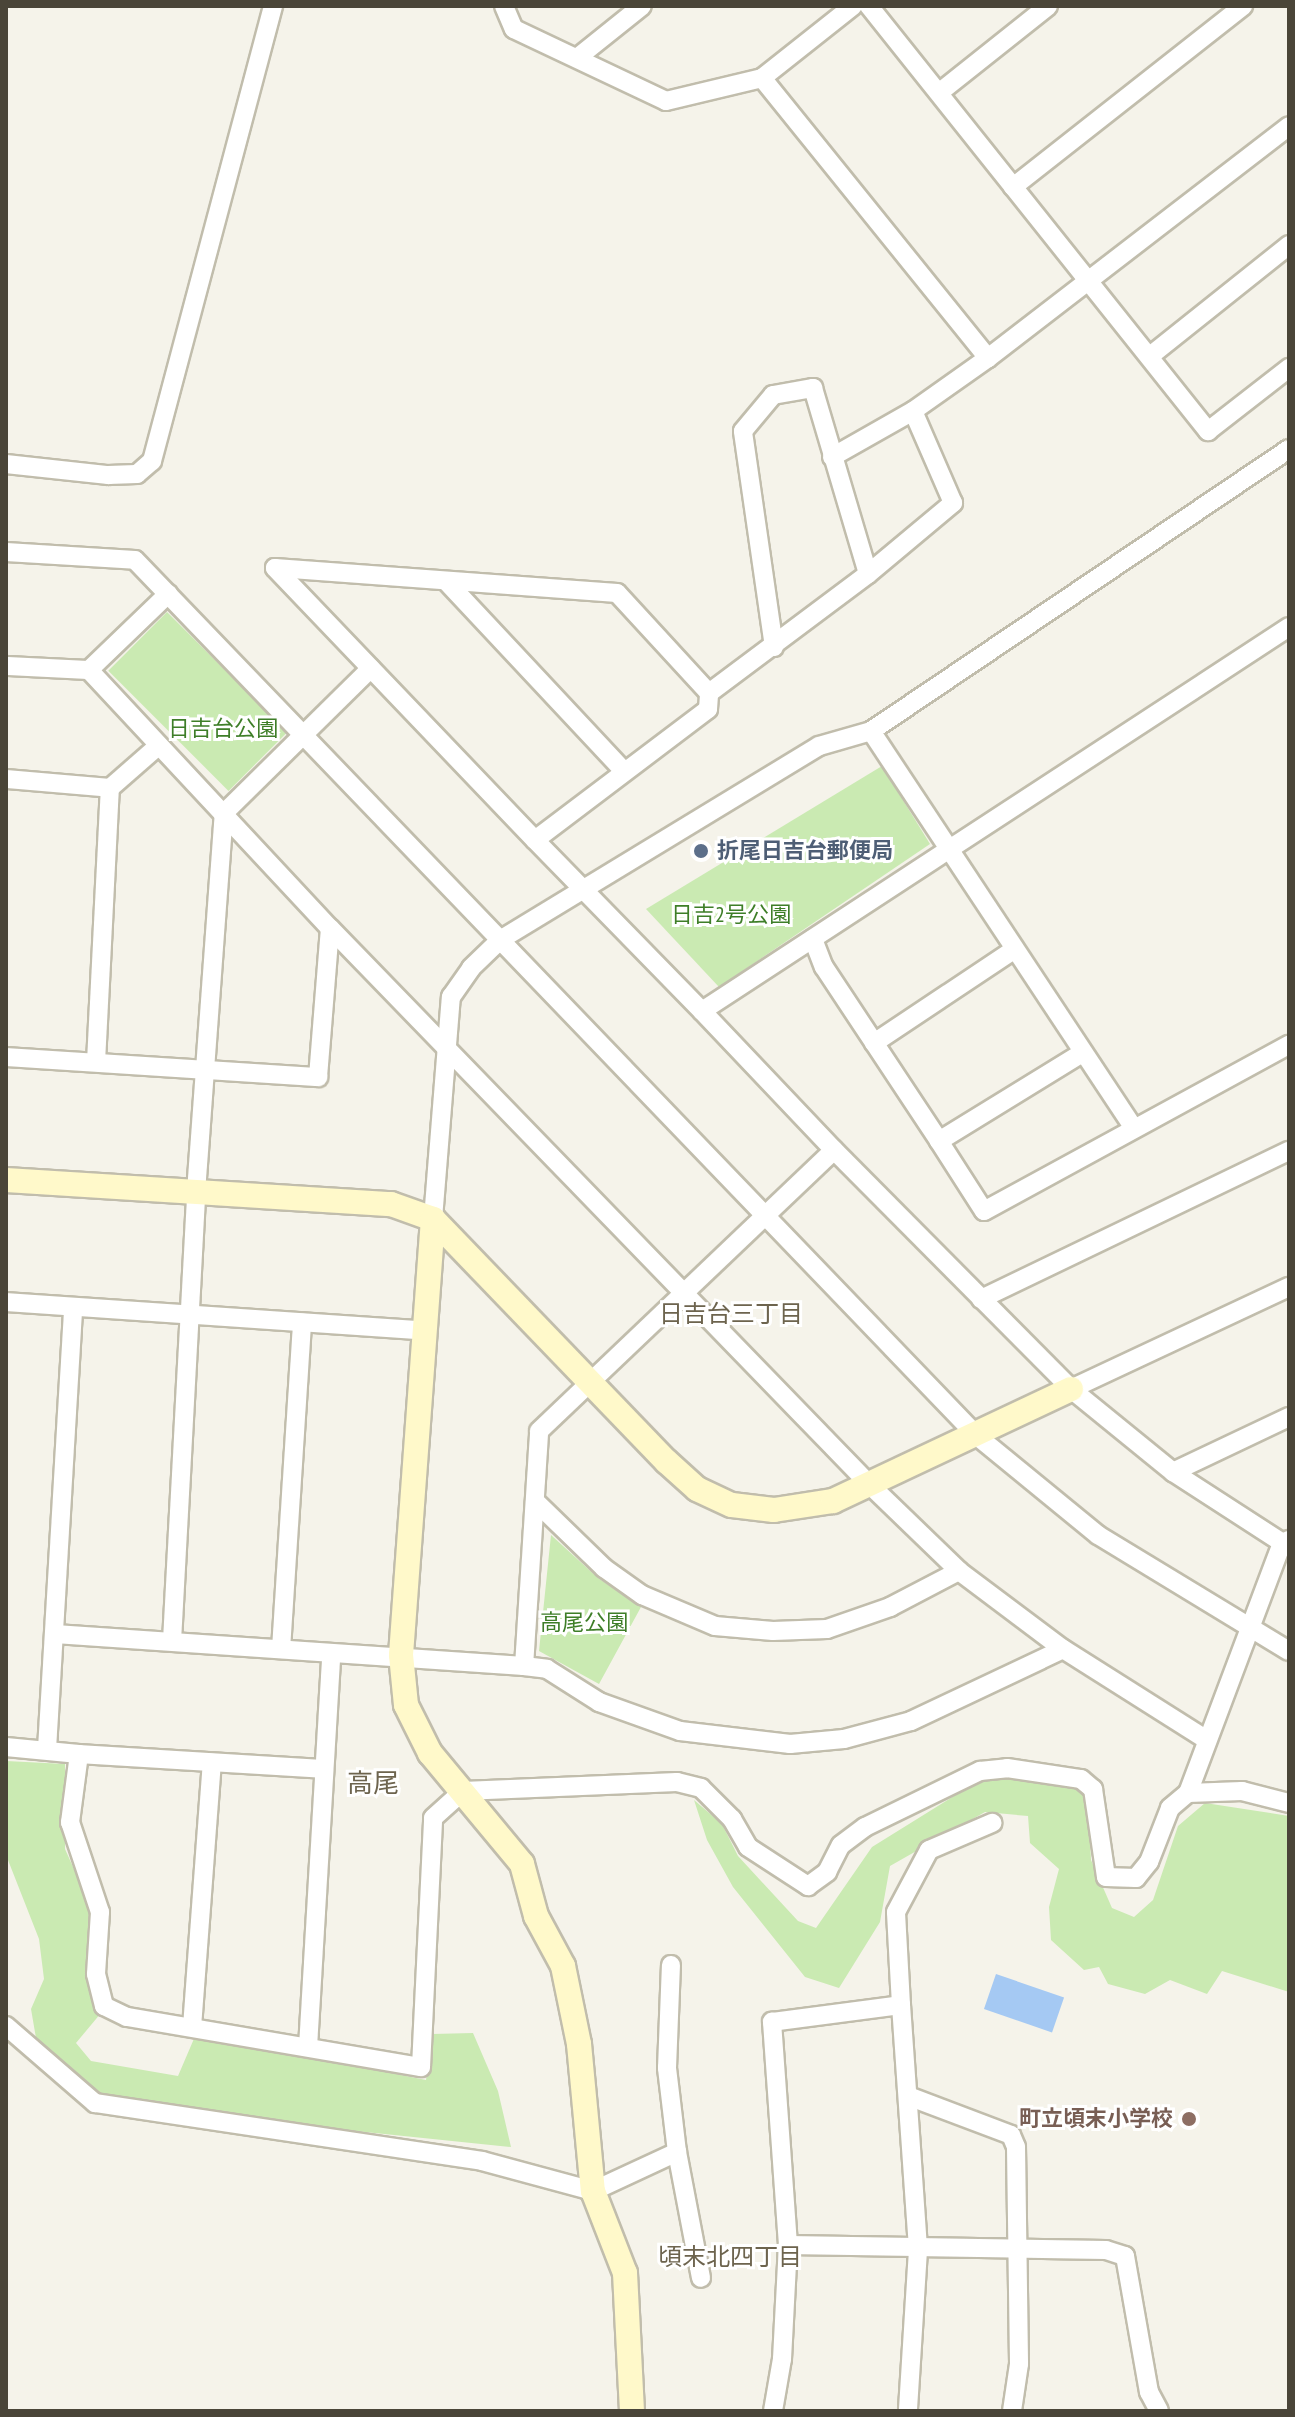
<!DOCTYPE html>
<meta charset="utf-8">
<style>
body{margin:0}
#map{position:relative;width:1295px;height:2417px;overflow:hidden;background:#f5f3ea;font-family:"PT Sans Narrow","Noto Sans JP",sans-serif}
div>[style]{position:absolute}
.green>*{inset:0;background:#caeab2;transform-origin:0 0}
.water>*{inset:0;background:#a5c9f3;transform-origin:0 0}
.roads{filter:drop-shadow(2px 0 #c1bdac) drop-shadow(-2px 0 #c1bdac) drop-shadow(0 2px #c1bdac) drop-shadow(0 -2px #c1bdac)}
.street>*{height:18px;margin:-9px;padding:0 9px;transform-origin:9px;border-radius:9px;background:#fff}
.secondary>*{height:24px;margin:-12px;padding:0 12px;transform-origin:12px;border-radius:12px;background:#fff9ca}
.dots>*{width:22px;height:22px;translate:-50% -50%;box-sizing:border-box;border:4px solid #fff;border-radius:50%}
span{translate:-50% -50%;white-space:nowrap;text-align:center;line-height:1.15;-webkit-text-stroke:6px #fff;paint-order:stroke}
.park-label{font-size:22px;color:#3e7e28}
.service-label{font-size:22px;color:#4e5e75;font-weight:700}
.left{translate:0 -50%;text-align:left}
.education-label{font-size:22px;color:#785e54;font-weight:700}
.right{translate:-100% -50%;text-align:right}
.neighbourhood-label{font-size:24px;color:#6d644e}
.quarter-label{font-size:26px;color:#6d644e}
.frame{position:absolute;inset:0;border:8px solid #4a4538;pointer-events:none}
</style>
<div id="map">
<div class="green">
<div style="left:167px;top:612px;width:170px;height:83px;rotate:45deg"></div>
<div style="clip-path:polygon(882px 766px,930px 844px,719px 987px,646px 909px)"></div>
<div style="clip-path:polygon(551px 1535px,598px 1578px,641px 1607px,599px 1684px,539px 1651px)"></div>
<div style="clip-path:polygon(6px 1761px,65px 1764px,65px 1849px,94px 1914px,101px 2013px,76px 2043px,91px 2061px,178px 2076px,196px 2034px,426px 2080px,432px 2034px,473px 2033px,498px 2091px,511px 2147px,153px 2110px,96px 2097px,36px 2038px,31px 2009px,44px 1979px,39px 1939px,6px 1855px)"></div>
<div style="clip-path:polygon(1007px 1776px,1080px 1790px,1088px 1801px,1091px 1860px,1112px 1908px,1134px 1917px,1153px 1900px,1178px 1826px,1205px 1803px,1289px 1816px,1289px 1992px,1222px 1971px,1207px 1994px,1170px 1980px,1145px 1994px,1108px 1984px,1099px 1967px,1084px 1970px,1051px 1940px,1049px 1907px,1059px 1869px,1030px 1843px,1028px 1816px,985px 1812px,890px 1866px,880px 1922px,839px 1988px,805px 1977px,733px 1887px,707px 1840px,694px 1800px,722px 1824px,738px 1856px,798px 1921px,816px 1928px,872px 1847px,983px 1778px)"></div>
</div>
<div class="water">
<div style="left:996px;top:1974px;width:72px;height:37px;rotate:19deg"></div>
</div>
<div class="roads">
<div class="street">
<div style="left:504px;top:6px;width:25px;rotate:67deg"></div>
<div style="left:514px;top:29px;width:168px;rotate:25.3deg"></div>
<div style="left:666px;top:101px;width:99px;rotate:-13.5deg"></div>
<div style="left:762px;top:78px;width:116px;rotate:-38.4deg"></div>
<div style="left:869px;top:6px;width:544px;rotate:51.42deg"></div>
<div style="left:1208px;top:431px;width:103px;rotate:-37.9deg"></div>
<div style="left:577px;top:58px;width:83px;rotate:-38.7deg"></div>
<div style="left:762px;top:78px;width:360px;rotate:51.1deg"></div>
<div style="left:940px;top:92px;width:138px;rotate:-38.5deg"></div>
<div style="left:1013px;top:187px;width:293px;rotate:-38.2deg"></div>
<div style="left:1150px;top:356px;width:178px;rotate:-38.6deg"></div>
<div style="left:832px;top:457px;width:93px;rotate:-29.6deg"></div>
<div style="left:913px;top:411px;width:92px;rotate:-35.2deg"></div>
<div style="left:988px;top:358px;width:380px;rotate:-37.6deg"></div>
<div style="left:6px;top:464px;width:103px;rotate:6.2deg"></div>
<div style="left:108px;top:475px;width:29px;rotate:-2deg"></div>
<div style="left:137px;top:474px;width:20px;rotate:-41deg"></div>
<div style="left:152px;top:461px;width:471px;rotate:-75.1deg"></div>
<div style="left:6px;top:552px;width:129px;rotate:3.5deg"></div>
<div style="left:135px;top:560px;width:1215px;rotate:46.13deg"></div>
<div style="left:977px;top:1436px;width:156px;rotate:39.3deg"></div>
<div style="left:1098px;top:1535px;width:223px;rotate:31.3deg"></div>
<div style="left:447px;top:582px;width:259px;rotate:46.9deg"></div>
<div style="left:774px;top:647px;width:218px;rotate:-98.2deg"></div>
<div style="left:743px;top:431px;width:47px;rotate:-50.2deg"></div>
<div style="left:773px;top:395px;width:41px;rotate:-9.9deg"></div>
<div style="left:813px;top:388px;width:194px;rotate:73.5deg"></div>
<div style="left:6px;top:666px;width:83px;rotate:2.8deg"></div>
<div style="left:89px;top:670px;width:353px;rotate:47deg"></div>
<div style="left:330px;top:928px;width:773px;rotate:45.89deg"></div>
<div style="left:868px;top:1483px;width:127px;rotate:44deg"></div>
<div style="left:959px;top:1571px;width:130px;rotate:36.9deg"></div>
<div style="left:1063px;top:1649px;width:170px;rotate:32.3deg"></div>
<div style="left:89px;top:670px;width:110px;rotate:-43.9deg"></div>
<div style="left:709px;top:693px;width:199px;rotate:-36.8deg"></div>
<div style="left:868px;top:574px;width:111px;rotate:-39.9deg"></div>
<div style="left:953px;top:503px;width:100px;rotate:-113.5deg"></div>
<div style="left:871px;top:731px;width:475px;rotate:56.5deg"></div>
<div style="left:6px;top:779px;width:104px;rotate:4.9deg"></div>
<div style="left:535px;top:840px;width:217px;rotate:-37.1deg"></div>
<div style="left:708px;top:709px;width:16px;rotate:-86deg"></div>
<div style="left:709px;top:693px;width:136px;rotate:-132.6deg"></div>
<div style="left:617px;top:593px;width:343px;rotate:-175.8deg"></div>
<div style="left:275px;top:568px;width:376px;rotate:46.3deg"></div>
<div style="left:535px;top:840px;width:239px;rotate:45.7deg"></div>
<div style="left:702px;top:1011px;width:192px;rotate:46.5deg"></div>
<div style="left:834px;top:1150px;width:337px;rotate:45.2deg"></div>
<div style="left:1071px;top:1389px;width:132px;rotate:39.1deg"></div>
<div style="left:1173px;top:1472px;width:138px;rotate:32.9deg"></div>
<div style="left:813px;top:939px;width:30px;rotate:69deg"></div>
<div style="left:824px;top:967px;width:209px;rotate:56.5deg"></div>
<div style="left:939px;top:1141px;width:168px;rotate:-31.6deg"></div>
<div style="left:702px;top:1011px;width:701px;rotate:-33.19deg"></div>
<div style="left:874px;top:1043px;width:169px;rotate:-33.7deg"></div>
<div style="left:6px;top:1057px;width:313px;rotate:3.7deg"></div>
<div style="left:318px;top:1077px;width:149px;rotate:-85.4deg"></div>
<div style="left:96px;top:1062px;width:274px;rotate:-87.1deg"></div>
<div style="left:110px;top:788px;width:64px;rotate:-41.2deg"></div>
<div style="left:939px;top:1141px;width:83px;rotate:57.3deg"></div>
<div style="left:984px;top:1211px;width:347px;rotate:-28.6deg"></div>
<div style="left:433px;top:1219px;width:223px;rotate:-85.4deg"></div>
<div style="left:451px;top:997px;width:35px;rotate:-55deg"></div>
<div style="left:471px;top:968px;width:40px;rotate:-44deg"></div>
<div style="left:500px;top:940px;width:373px;rotate:-31.3deg"></div>
<div style="left:819px;top:746px;width:54px;rotate:-16.1deg"></div>
<div style="left:871px;top:731px;width:504px;rotate:-34.01deg"></div>
<div style="left:981px;top:1299px;width:342px;rotate:-25.7deg"></div>
<div style="left:6px;top:1302px;width:417px;rotate:3.9deg"></div>
<div style="left:1071px;top:1389px;width:241px;rotate:-25.1deg"></div>
<div style="left:1173px;top:1472px;width:128px;rotate:-25.4deg"></div>
<div style="left:536px;top:1502px;width:95px;rotate:44.1deg"></div>
<div style="left:604px;top:1568px;width:47px;rotate:35.4deg"></div>
<div style="left:642px;top:1595px;width:79px;rotate:23deg"></div>
<div style="left:715px;top:1626px;width:58px;rotate:4.9deg"></div>
<div style="left:773px;top:1631px;width:54px;rotate:-2.1deg"></div>
<div style="left:827px;top:1629px;width:67px;rotate:-19.2deg"></div>
<div style="left:890px;top:1607px;width:78px;rotate:-27.6deg"></div>
<div style="left:55px;top:1634px;width:470px;rotate:3.9deg"></div>
<div style="left:524px;top:1666px;width:23px;rotate:7deg"></div>
<div style="left:547px;top:1669px;width:62px;rotate:32.4deg"></div>
<div style="left:599px;top:1702px;width:86px;rotate:19.7deg"></div>
<div style="left:680px;top:1731px;width:111px;rotate:6.7deg"></div>
<div style="left:790px;top:1744px;width:54px;rotate:-5.3deg"></div>
<div style="left:844px;top:1739px;width:69px;rotate:-15deg"></div>
<div style="left:911px;top:1721px;width:168px;rotate:-25.3deg"></div>
<div style="left:172px;top:1641px;width:450px;rotate:-86.9deg"></div>
<div style="left:196px;top:1192px;width:380px;rotate:-85.8deg"></div>
<div style="left:224px;top:813px;width:206px;rotate:-44.6deg"></div>
<div style="left:281px;top:1649px;width:327px;rotate:-86.3deg"></div>
<div style="left:524px;top:1666px;width:235px;rotate:-86.3deg"></div>
<div style="left:539px;top:1431px;width:407px;rotate:-43.6deg"></div>
<div style="left:6px;top:1747px;width:73px;rotate:5.5deg"></div>
<div style="left:79px;top:1754px;width:69px;rotate:97.5deg"></div>
<div style="left:70px;top:1822px;width:95px;rotate:71.6deg"></div>
<div style="left:100px;top:1912px;width:62px;rotate:93.7deg"></div>
<div style="left:96px;top:1974px;width:33px;rotate:76deg"></div>
<div style="left:104px;top:2006px;width:25px;rotate:26deg"></div>
<div style="left:127px;top:2017px;width:298px;rotate:9.7deg"></div>
<div style="left:421px;top:2067px;width:249px;rotate:-87.2deg"></div>
<div style="left:433px;top:1818px;width:40px;rotate:-42deg"></div>
<div style="left:463px;top:1791px;width:214px;rotate:-2.4deg"></div>
<div style="left:677px;top:1782px;width:25px;rotate:14deg"></div>
<div style="left:701px;top:1788px;width:44px;rotate:45deg"></div>
<div style="left:732px;top:1819px;width:32px;rotate:60deg"></div>
<div style="left:748px;top:1847px;width:72px;rotate:33deg"></div>
<div style="left:808px;top:1886px;width:24px;rotate:-36deg"></div>
<div style="left:827px;top:1872px;width:30px;rotate:-63deg"></div>
<div style="left:841px;top:1845px;width:30px;rotate:-37deg"></div>
<div style="left:865px;top:1827px;width:128px;rotate:-26deg"></div>
<div style="left:980px;top:1771px;width:27px;rotate:-6deg"></div>
<div style="left:1007px;top:1768px;width:75px;rotate:8.5deg"></div>
<div style="left:1081px;top:1779px;width:16px;rotate:40deg"></div>
<div style="left:1093px;top:1789px;width:89px;rotate:81.6deg"></div>
<div style="left:1106px;top:1877px;width:30px;rotate:2deg"></div>
<div style="left:1136px;top:1878px;width:21px;rotate:-51deg"></div>
<div style="left:1149px;top:1862px;width:58px;rotate:-68.7deg"></div>
<div style="left:1170px;top:1808px;width:23px;rotate:-40deg"></div>
<div style="left:1188px;top:1793px;width:267px;rotate:-69.4deg"></div>
<div style="left:1282px;top:1543px;width:8px;rotate:-23deg"></div>
<div style="left:47px;top:1749px;width:442px;rotate:-86.6deg"></div>
<div style="left:79px;top:1754px;width:243px;rotate:3.5deg"></div>
<div style="left:1188px;top:1793px;width:54px;rotate:-2.1deg"></div>
<div style="left:1242px;top:1791px;width:49px;rotate:14.3deg"></div>
<div style="left:901px;top:2005px;width:246px;rotate:86deg"></div>
<div style="left:918px;top:2250px;width:161px;rotate:93.6deg"></div>
<div style="left:6px;top:2026px;width:118px;rotate:40.9deg"></div>
<div style="left:95px;top:2103px;width:391px;rotate:8.5deg"></div>
<div style="left:482px;top:2161px;width:115px;rotate:15.1deg"></div>
<div style="left:593px;top:2191px;width:93px;rotate:-24.9deg"></div>
<div style="left:677px;top:2152px;width:85px;rotate:-96.8deg"></div>
<div style="left:667px;top:2068px;width:103px;rotate:-87.8deg"></div>
<div style="left:192px;top:2027px;width:265px;rotate:-85.7deg"></div>
<div style="left:308px;top:2047px;width:392px;rotate:-86.6deg"></div>
<div style="left:908px;top:2096px;width:110px;rotate:20.7deg"></div>
<div style="left:1011px;top:2135px;width:13px;rotate:67deg"></div>
<div style="left:1016px;top:2147px;width:217px;rotate:89.2deg"></div>
<div style="left:1019px;top:2364px;width:48px;rotate:98.5deg"></div>
<div style="left:677px;top:2152px;width:128px;rotate:79.2deg"></div>
<div style="left:788px;top:2245px;width:318px;rotate:0.9deg"></div>
<div style="left:1106px;top:2250px;width:20px;rotate:18deg"></div>
<div style="left:1125px;top:2256px;width:138px;rotate:80deg"></div>
<div style="left:1149px;top:2392px;width:21px;rotate:62deg"></div>
<div style="left:773px;top:2411px;width:53px;rotate:-80.2deg"></div>
<div style="left:782px;top:2359px;width:114px;rotate:-87deg"></div>
<div style="left:788px;top:2245px;width:224px;rotate:-94.1deg"></div>
<div style="left:772px;top:2022px;width:130px;rotate:-7.5deg"></div>
<div style="left:901px;top:2005px;width:93px;rotate:-93.1deg"></div>
<div style="left:896px;top:1912px;width:70px;rotate:-62deg"></div>
<div style="left:929px;top:1850px;width:69px;rotate:-23.2deg"></div>
</div>
<div class="secondary">
<div style="left:6px;top:1180px;width:386px;rotate:3.6deg"></div>
<div style="left:391px;top:1204px;width:45px;rotate:19.7deg"></div>
<div style="left:433px;top:1219px;width:336px;rotate:46.1deg"></div>
<div style="left:666px;top:1461px;width:42px;rotate:42.1deg"></div>
<div style="left:697px;top:1489px;width:38px;rotate:25deg"></div>
<div style="left:732px;top:1505px;width:42px;rotate:6.8deg"></div>
<div style="left:774px;top:1510px;width:60px;rotate:-8.7deg"></div>
<div style="left:833px;top:1501px;width:263px;rotate:-25.2deg"></div>
<div style="left:433px;top:1219px;width:437px;rotate:94.2deg"></div>
<div style="left:401px;top:1655px;width:50px;rotate:84.3deg"></div>
<div style="left:406px;top:1705px;width:54px;rotate:63.4deg"></div>
<div style="left:430px;top:1753px;width:144px;rotate:50.3deg"></div>
<div style="left:522px;top:1864px;width:54px;rotate:74.9deg"></div>
<div style="left:536px;top:1916px;width:57px;rotate:61.6deg"></div>
<div style="left:563px;top:1966px;width:80px;rotate:78.4deg"></div>
<div style="left:579px;top:2044px;width:148px;rotate:84.6deg"></div>
<div style="left:593px;top:2191px;width:88px;rotate:68.7deg"></div>
<div style="left:625px;top:2273px;width:138px;rotate:87.1deg"></div>
</div>
</div>
<div class="dots">
<div style="left:701px;top:851px;background:#5c6f8a"></div>
<div style="left:1189px;top:2119px;background:#8d6e63"></div>
</div>
<div class="park-label">
<span style="left:223px;top:729px">日吉台公園</span>
<span style="left:731px;top:915px">日吉2号公園</span>
<span style="left:584px;top:1623px">高尾公園</span>
</div>
<div class="service-label">
<span class="left" style="left:717px;top:851px">折尾日吉台郵便局</span>
</div>
<div class="education-label">
<span class="right" style="left:1173px;top:2119px">町立頃末小学校</span>
</div>
<div class="neighbourhood-label">
<span style="left:731px;top:1314px">日吉台三丁目</span>
<span style="left:730px;top:2257px">頃末北四丁目</span>
</div>
<div class="quarter-label">
<span style="left:373px;top:1783px">高尾</span>
</div>
<div class="frame"></div>
</div>
